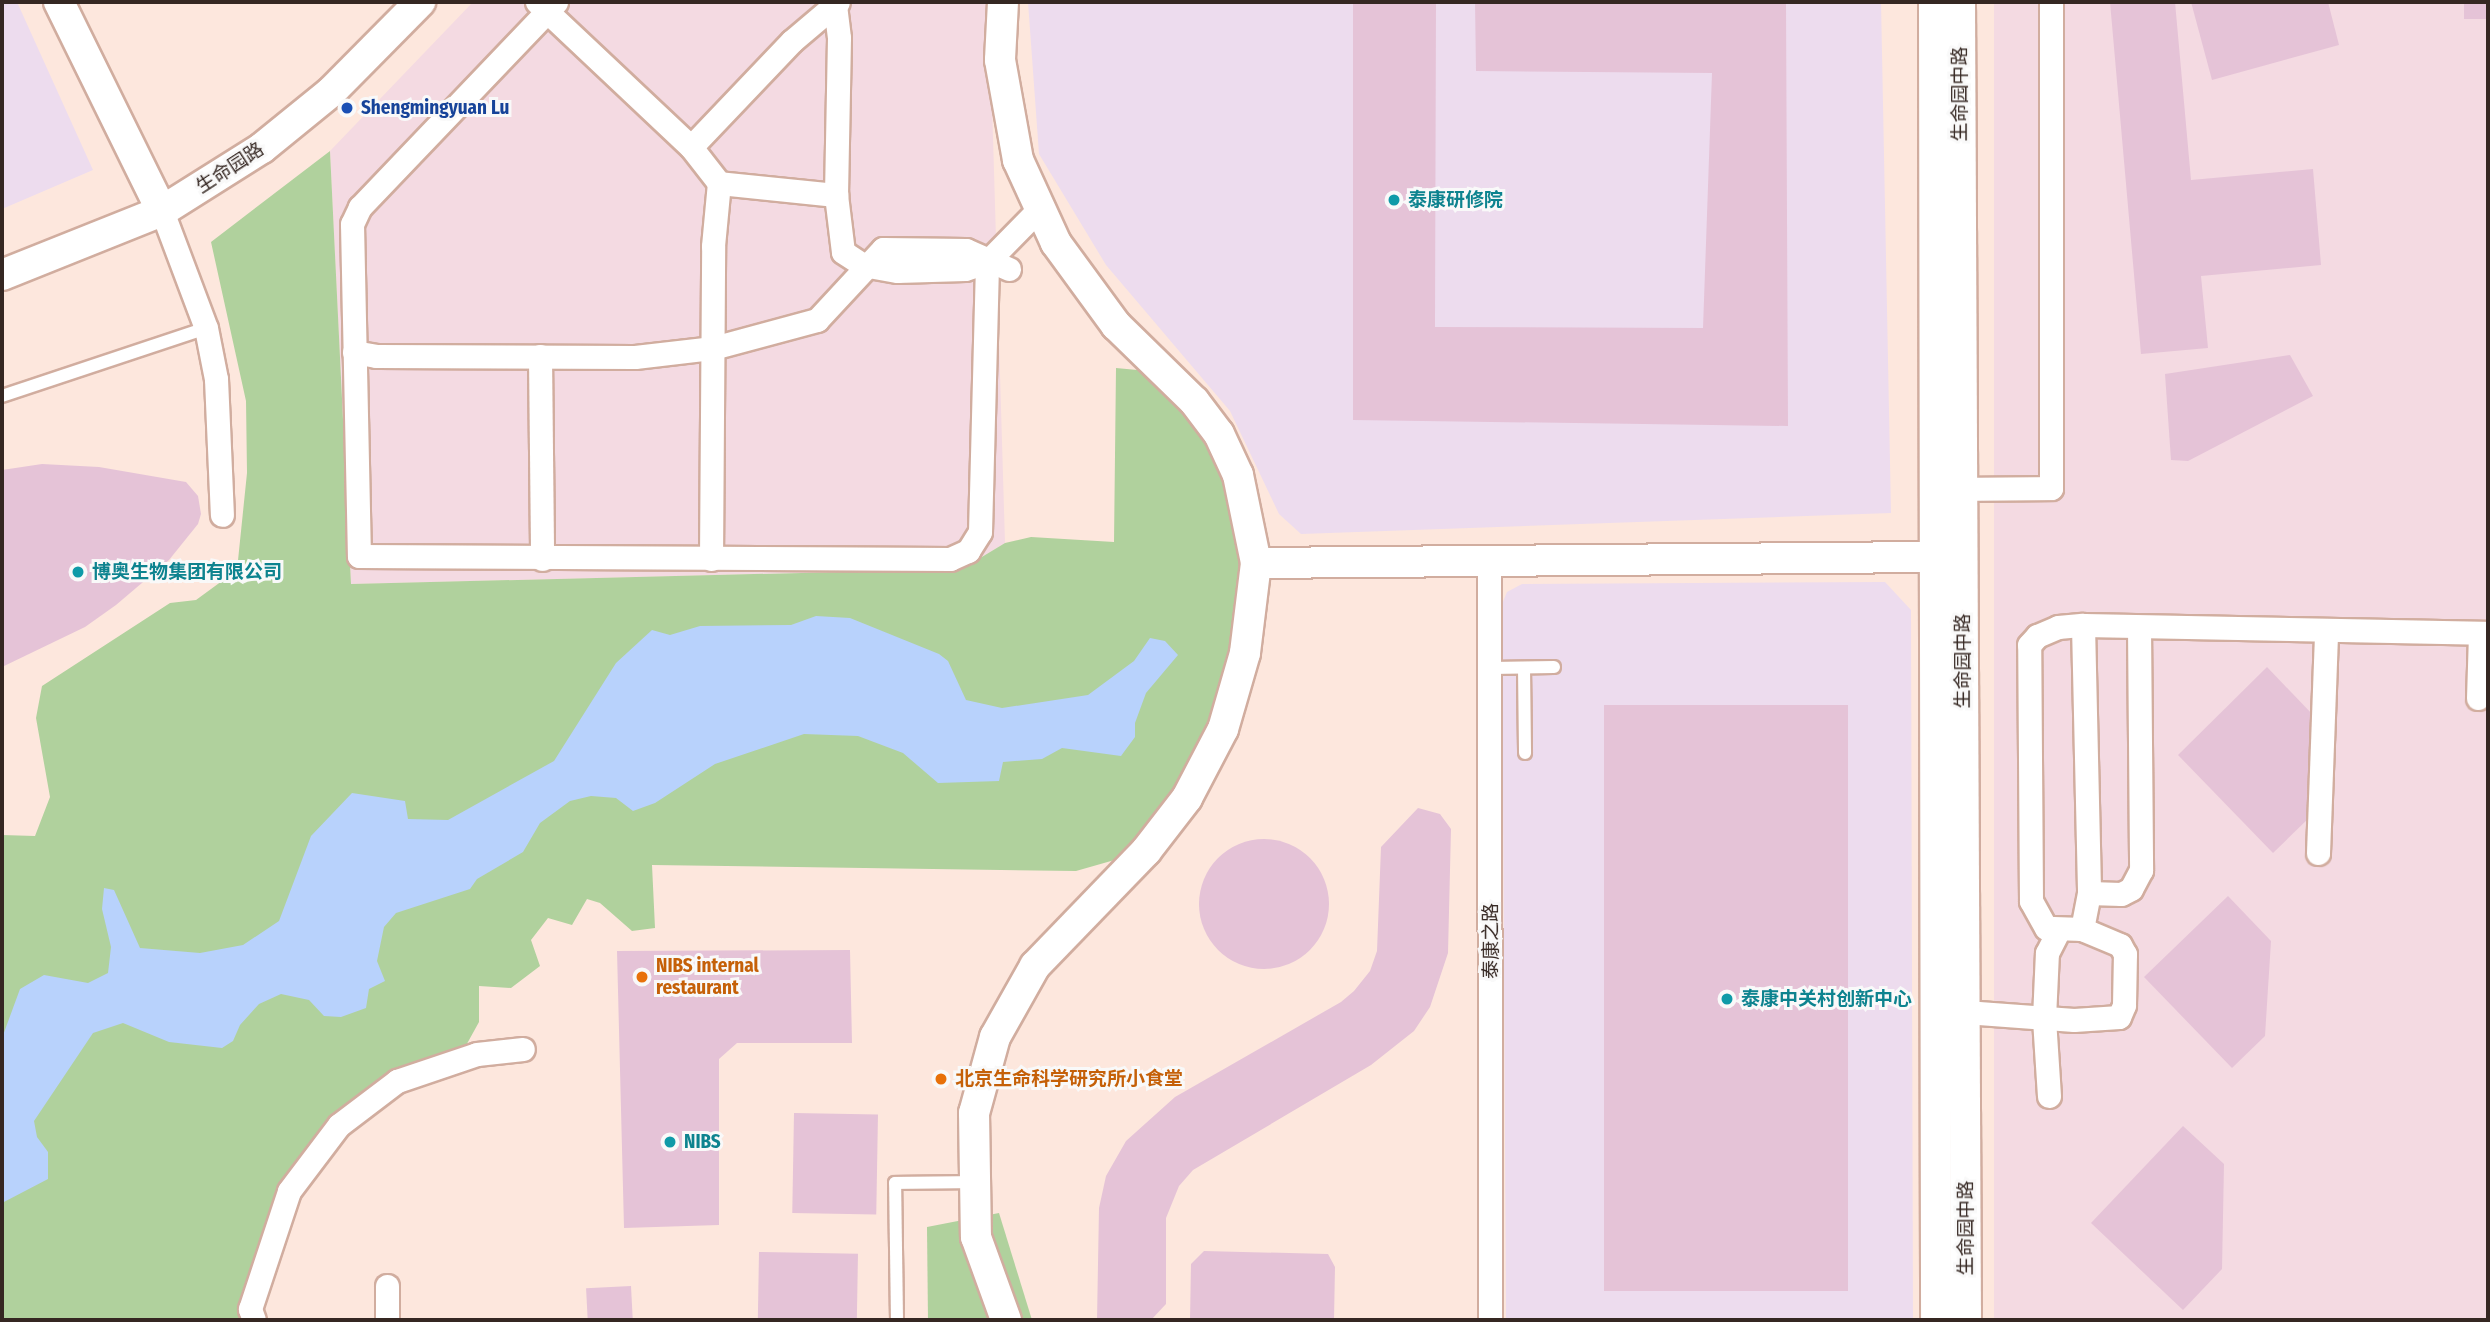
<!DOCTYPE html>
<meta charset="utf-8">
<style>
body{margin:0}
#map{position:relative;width:2490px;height:1322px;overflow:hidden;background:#fde7dd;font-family:"Fira Sans Condensed","Noto Sans SC",sans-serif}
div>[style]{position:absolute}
.commercial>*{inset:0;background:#eddcee}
.industrial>*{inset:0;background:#f4dae2;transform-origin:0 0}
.green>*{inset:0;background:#b0d19d}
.water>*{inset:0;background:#b8d2fc}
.building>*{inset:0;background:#e5c3d7;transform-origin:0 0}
.round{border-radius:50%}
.roads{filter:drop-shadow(2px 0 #d1ad9f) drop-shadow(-2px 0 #d1ad9f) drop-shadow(0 2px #d1ad9f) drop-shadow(0 -2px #d1ad9f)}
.service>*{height:12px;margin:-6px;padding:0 6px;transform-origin:6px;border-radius:6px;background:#fff}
.minor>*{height:23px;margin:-11.5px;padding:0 11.5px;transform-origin:11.5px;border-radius:11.5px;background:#fff}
.tertiary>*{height:30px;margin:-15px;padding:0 15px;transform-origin:15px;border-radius:15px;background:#fff}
.dots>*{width:19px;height:19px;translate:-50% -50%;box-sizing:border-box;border:4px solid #f9f9f9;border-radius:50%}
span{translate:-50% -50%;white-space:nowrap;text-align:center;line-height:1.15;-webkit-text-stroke:6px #f9f9f9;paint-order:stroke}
.street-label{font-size:19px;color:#352722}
.transit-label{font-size:19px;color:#164399;font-weight:700}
.left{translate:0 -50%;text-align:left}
.culture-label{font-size:19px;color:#0d838f;font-weight:700}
.food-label{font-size:19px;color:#c56008;font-weight:700}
.frame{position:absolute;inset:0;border:4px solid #352722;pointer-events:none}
</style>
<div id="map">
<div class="commercial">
<div style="clip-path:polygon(2px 2px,17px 2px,93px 170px,2px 209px)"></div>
<div style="clip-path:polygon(1028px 2px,1881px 2px,1891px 513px,1301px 534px,1279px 514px,1230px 411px,1106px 265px,1039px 154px)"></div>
<div style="clip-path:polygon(1885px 582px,1911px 610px,1913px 1320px,1506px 1320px,1502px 604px,1507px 592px,1522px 584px)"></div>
</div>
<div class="industrial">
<div style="clip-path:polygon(473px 2px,989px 2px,1005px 543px,962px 569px,351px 584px,330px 151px)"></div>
<div style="left:1994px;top:2px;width:494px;height:1318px"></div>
</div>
<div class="green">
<div style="clip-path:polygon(330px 151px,351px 584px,962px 569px,1005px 543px,1031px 537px,1114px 542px,1116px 368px,1148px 371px,1238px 475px,1245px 653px,1146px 851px,1076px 871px,652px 865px,655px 928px,632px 931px,600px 903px,587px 899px,572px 925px,548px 918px,531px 940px,540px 966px,511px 988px,479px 986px,479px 1022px,458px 1060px,397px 1081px,289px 1191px,254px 1320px,2px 1320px,2px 835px,35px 836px,50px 797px,36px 718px,42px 686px,170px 603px,196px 600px,237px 570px,247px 473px,246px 401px,211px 242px)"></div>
<div style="clip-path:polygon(999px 1213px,1032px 1320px,928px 1320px,927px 1227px)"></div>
</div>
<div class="water">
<div style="clip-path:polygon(816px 616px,850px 618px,939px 654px,948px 661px,966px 700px,1002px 708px,1088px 695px,1134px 661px,1150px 638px,1165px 641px,1178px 655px,1146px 693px,1135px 723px,1135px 737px,1121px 756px,1062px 748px,1042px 759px,1003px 762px,999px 781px,938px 783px,903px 753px,858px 736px,804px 734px,715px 764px,655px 803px,633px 811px,616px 798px,591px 796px,570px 801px,540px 823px,523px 852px,477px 879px,470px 889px,396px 913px,384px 927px,377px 961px,385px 981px,369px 989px,366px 1008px,341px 1017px,324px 1016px,309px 1000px,281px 994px,259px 1004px,240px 1025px,233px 1041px,222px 1048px,169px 1042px,123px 1023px,93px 1033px,34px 1121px,37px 1137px,48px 1152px,48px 1179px,2px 1203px,2px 1038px,20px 989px,44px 975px,88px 983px,108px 973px,111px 947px,102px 909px,104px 888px,114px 890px,140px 948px,200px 953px,243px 945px,279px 921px,311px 836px,352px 793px,405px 801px,408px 819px,448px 820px,554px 761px,616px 663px,652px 630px,670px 635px,700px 626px,791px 625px)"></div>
</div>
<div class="building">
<div style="clip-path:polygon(1353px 2px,1436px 2px,1435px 327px,1703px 328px,1712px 73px,1476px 71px,1475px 2px,1786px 2px,1788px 426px,1353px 420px)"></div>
<div style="clip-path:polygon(2110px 2px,2175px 2px,2191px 180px,2313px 169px,2321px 265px,2201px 276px,2208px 348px,2141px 354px)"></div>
<div style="clip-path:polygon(2191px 2px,2328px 2px,2339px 45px,2212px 80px)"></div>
<div style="left:2464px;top:2px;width:24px;height:17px"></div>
<div style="clip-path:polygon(2290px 355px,2313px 396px,2188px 461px,2171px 460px,2165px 374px)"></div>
<div style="clip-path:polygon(42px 464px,99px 467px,186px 482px,198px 496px,201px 514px,198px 524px,169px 560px,116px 605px,85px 627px,2px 667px,2px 470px)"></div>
<div style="clip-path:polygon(2267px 667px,2313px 715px,2312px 815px,2273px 853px,2178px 755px)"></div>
<div style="left:1848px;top:705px;width:586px;height:244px;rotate:90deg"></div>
<div style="clip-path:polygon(1418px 808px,1440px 814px,1451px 829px,1448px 953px,1430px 1007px,1414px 1031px,1371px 1065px,1193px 1170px,1179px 1186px,1166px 1218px,1166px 1304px,1151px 1320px,1097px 1320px,1099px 1208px,1106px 1176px,1126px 1141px,1175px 1097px,1341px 1002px,1354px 991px,1370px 971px,1377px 951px,1381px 847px)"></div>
<div class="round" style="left:1199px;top:839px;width:130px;height:130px"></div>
<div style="clip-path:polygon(2228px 896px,2271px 941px,2265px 1036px,2232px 1068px,2144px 977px)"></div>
<div style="clip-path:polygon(850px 950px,852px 1043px,737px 1043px,719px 1059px,719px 1225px,624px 1228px,617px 951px)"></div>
<div style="left:794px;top:1113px;width:84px;height:100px;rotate:1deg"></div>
<div style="clip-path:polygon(2183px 1126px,2224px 1164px,2222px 1269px,2183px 1310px,2091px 1223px)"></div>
<div style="clip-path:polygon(1204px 1251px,1328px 1254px,1335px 1267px,1334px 1320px,1190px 1320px,1191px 1264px)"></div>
<div style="left:759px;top:1252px;width:99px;height:68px;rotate:1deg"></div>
<div style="left:631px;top:1286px;width:34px;height:45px;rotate:87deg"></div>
</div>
<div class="roads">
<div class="service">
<div style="left:2px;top:396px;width:215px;rotate:-18.4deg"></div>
<div style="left:1491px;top:668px;width:63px;rotate:-0.9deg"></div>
<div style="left:1524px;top:668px;width:85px;rotate:89.3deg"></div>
<div style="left:897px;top:1320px;width:137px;rotate:-90.8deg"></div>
<div style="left:895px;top:1183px;width:79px;rotate:-0.7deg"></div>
</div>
<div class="minor">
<div style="left:537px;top:2px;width:212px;rotate:43.3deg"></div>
<div style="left:556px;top:2px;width:284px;rotate:133.7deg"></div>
<div style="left:360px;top:207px;width:19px;rotate:115deg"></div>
<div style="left:352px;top:224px;width:332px;rotate:88.8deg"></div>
<div style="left:359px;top:556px;width:591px;rotate:0.29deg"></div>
<div style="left:950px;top:559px;width:20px;rotate:-24deg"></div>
<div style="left:968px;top:551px;width:22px;rotate:-58deg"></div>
<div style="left:980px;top:532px;width:270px;rotate:-88.5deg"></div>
<div style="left:835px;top:5px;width:33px;rotate:83deg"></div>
<div style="left:839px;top:38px;width:157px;rotate:91.1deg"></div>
<div style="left:836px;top:195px;width:57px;rotate:83deg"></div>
<div style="left:843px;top:252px;width:24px;rotate:33deg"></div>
<div style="left:863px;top:265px;width:35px;rotate:10deg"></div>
<div style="left:897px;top:271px;width:68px;rotate:-1.7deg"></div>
<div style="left:965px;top:269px;width:23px;rotate:-18deg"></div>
<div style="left:987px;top:262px;width:76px;rotate:-45.5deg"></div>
<div style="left:719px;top:183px;width:118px;rotate:5.9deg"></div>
<div style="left:162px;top:211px;width:125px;rotate:69.4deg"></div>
<div style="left:206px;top:328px;width:52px;rotate:78.9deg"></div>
<div style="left:216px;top:379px;width:136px;rotate:87.5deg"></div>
<div style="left:354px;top:352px;width:22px;rotate:10deg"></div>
<div style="left:376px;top:356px;width:259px;rotate:0.2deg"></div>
<div style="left:635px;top:357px;width:79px;rotate:-6.6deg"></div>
<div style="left:713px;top:348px;width:108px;rotate:-15.1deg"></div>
<div style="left:817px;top:320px;width:97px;rotate:-47.1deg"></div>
<div style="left:883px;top:249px;width:83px;rotate:0.7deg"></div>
<div style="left:966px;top:250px;width:47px;rotate:23.8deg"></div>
<div style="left:540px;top:356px;width:203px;rotate:89.4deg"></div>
<div style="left:1961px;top:489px;width:90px;rotate:-0.6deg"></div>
<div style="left:2051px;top:488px;width:486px;rotate:-90deg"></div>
<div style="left:711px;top:559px;width:313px;rotate:-89.6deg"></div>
<div style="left:713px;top:246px;width:63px;rotate:-84.6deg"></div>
<div style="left:719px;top:183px;width:46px;rotate:-127.9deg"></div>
<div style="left:691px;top:147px;width:146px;rotate:-46.4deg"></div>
<div style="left:792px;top:41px;width:60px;rotate:-40.3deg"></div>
<div style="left:1489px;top:562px;width:758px;rotate:89.92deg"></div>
<div style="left:2083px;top:625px;width:268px;rotate:88.7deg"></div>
<div style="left:2139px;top:627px;width:243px;rotate:89.5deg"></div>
<div style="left:2141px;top:870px;width:21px;rotate:118deg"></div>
<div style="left:2131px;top:889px;width:11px;rotate:153deg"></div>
<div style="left:2121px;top:894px;width:32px;rotate:-178deg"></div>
<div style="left:2089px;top:893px;width:37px;rotate:101deg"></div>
<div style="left:2082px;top:929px;width:36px;rotate:-178deg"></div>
<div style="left:2046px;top:928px;width:31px;rotate:-119deg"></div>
<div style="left:2031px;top:901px;width:256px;rotate:-90.4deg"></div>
<div style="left:2029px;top:645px;width:12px;rotate:-48deg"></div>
<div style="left:2037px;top:636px;width:23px;rotate:-23deg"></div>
<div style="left:2058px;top:627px;width:25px;rotate:-5deg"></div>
<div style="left:2083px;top:625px;width:405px;rotate:1.1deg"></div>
<div style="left:2478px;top:698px;width:65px;rotate:-88.2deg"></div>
<div style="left:2318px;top:853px;width:221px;rotate:-87.9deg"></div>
<div style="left:1965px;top:1012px;width:109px;rotate:4.2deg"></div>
<div style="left:2074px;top:1020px;width:45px;rotate:-3.8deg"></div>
<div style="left:2119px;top:1017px;width:13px;rotate:-67deg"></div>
<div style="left:2124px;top:1005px;width:51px;rotate:-88.9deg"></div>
<div style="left:2125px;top:954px;width:10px;rotate:-119deg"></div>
<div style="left:2120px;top:945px;width:41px;rotate:-157.2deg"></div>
<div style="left:2049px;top:1096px;width:78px;rotate:-93.7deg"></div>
<div style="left:2044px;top:1018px;width:65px;rotate:-87.4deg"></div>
<div style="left:2047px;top:953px;width:25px;rotate:-63deg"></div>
<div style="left:254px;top:1320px;width:12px;rotate:-110deg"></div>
<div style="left:250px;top:1309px;width:124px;rotate:-71.7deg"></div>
<div style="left:289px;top:1191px;width:83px;rotate:-52.9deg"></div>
<div style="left:339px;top:1125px;width:73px;rotate:-37.2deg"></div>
<div style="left:397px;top:1081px;width:84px;rotate:-18.6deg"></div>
<div style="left:477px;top:1054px;width:46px;rotate:-6.2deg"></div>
<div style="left:387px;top:1320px;width:34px;rotate:-90deg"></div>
</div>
<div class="tertiary">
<div style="left:59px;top:2px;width:233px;rotate:63.8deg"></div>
<div style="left:1003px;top:2px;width:58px;rotate:93deg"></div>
<div style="left:1000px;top:60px;width:102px;rotate:79.8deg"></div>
<div style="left:1018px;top:160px;width:91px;rotate:65.4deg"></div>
<div style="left:1056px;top:243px;width:102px;rotate:53.8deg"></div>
<div style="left:1116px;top:325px;width:109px;rotate:44.3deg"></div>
<div style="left:1194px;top:401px;width:41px;rotate:52.9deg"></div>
<div style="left:1219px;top:434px;width:45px;rotate:65.1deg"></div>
<div style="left:1238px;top:475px;width:90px;rotate:78.4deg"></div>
<div style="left:1256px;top:563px;width:91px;rotate:97deg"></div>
<div style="left:1245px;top:653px;width:79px;rotate:106.1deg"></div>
<div style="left:1223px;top:729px;width:78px;rotate:117.6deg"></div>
<div style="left:1187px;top:798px;width:67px;rotate:127.7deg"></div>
<div style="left:1146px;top:851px;width:160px;rotate:134deg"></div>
<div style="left:1035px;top:966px;width:81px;rotate:119.4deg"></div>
<div style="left:995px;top:1037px;width:79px;rotate:105.4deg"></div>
<div style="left:974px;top:1113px;width:124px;rotate:89.1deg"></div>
<div style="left:976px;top:1237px;width:88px;rotate:70.1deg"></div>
<div style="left:1934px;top:2px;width:1318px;rotate:89.91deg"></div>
<div style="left:1960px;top:2px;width:1318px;rotate:89.74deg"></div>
<div style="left:2px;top:275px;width:172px;rotate:-21.8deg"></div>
<div style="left:162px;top:211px;width:118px;rotate:-32.2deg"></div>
<div style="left:262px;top:148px;width:89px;rotate:-39.1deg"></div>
<div style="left:331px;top:92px;width:127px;rotate:-45.3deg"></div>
<div style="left:1256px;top:563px;width:679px;rotate:-0.51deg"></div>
</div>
</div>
<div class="dots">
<div style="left:347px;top:108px;background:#1a4fb4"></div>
<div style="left:1394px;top:200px;background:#0f9aa8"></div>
<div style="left:78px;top:572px;background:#0f9aa8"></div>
<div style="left:642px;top:977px;background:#e8710a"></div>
<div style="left:1727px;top:999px;background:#0f9aa8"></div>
<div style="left:941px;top:1079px;background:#e8710a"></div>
<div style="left:670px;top:1142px;background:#0f9aa8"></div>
</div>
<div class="street-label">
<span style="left:1960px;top:94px;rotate:-90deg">生命园中路</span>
<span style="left:230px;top:168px;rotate:-33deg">生命园路</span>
<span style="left:1963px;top:661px;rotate:-90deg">生命园中路</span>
<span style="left:1491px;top:941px;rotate:-90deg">泰康之路</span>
<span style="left:1966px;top:1228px;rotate:-90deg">生命园中路</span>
</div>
<div class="transit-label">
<span class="left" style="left:361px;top:108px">Shengmingyuan Lu</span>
</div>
<div class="culture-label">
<span class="left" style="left:1408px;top:200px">泰康研修院</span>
<span class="left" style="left:92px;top:572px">博奥生物集团有限公司</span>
<span class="left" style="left:1741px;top:999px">泰康中关村创新中心</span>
<span class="left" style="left:684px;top:1142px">NIBS</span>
</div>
<div class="food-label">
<span class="left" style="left:656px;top:977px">NIBS internal<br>restaurant</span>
<span class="left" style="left:955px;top:1079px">北京生命科学研究所小食堂</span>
</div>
<div class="frame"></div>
</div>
